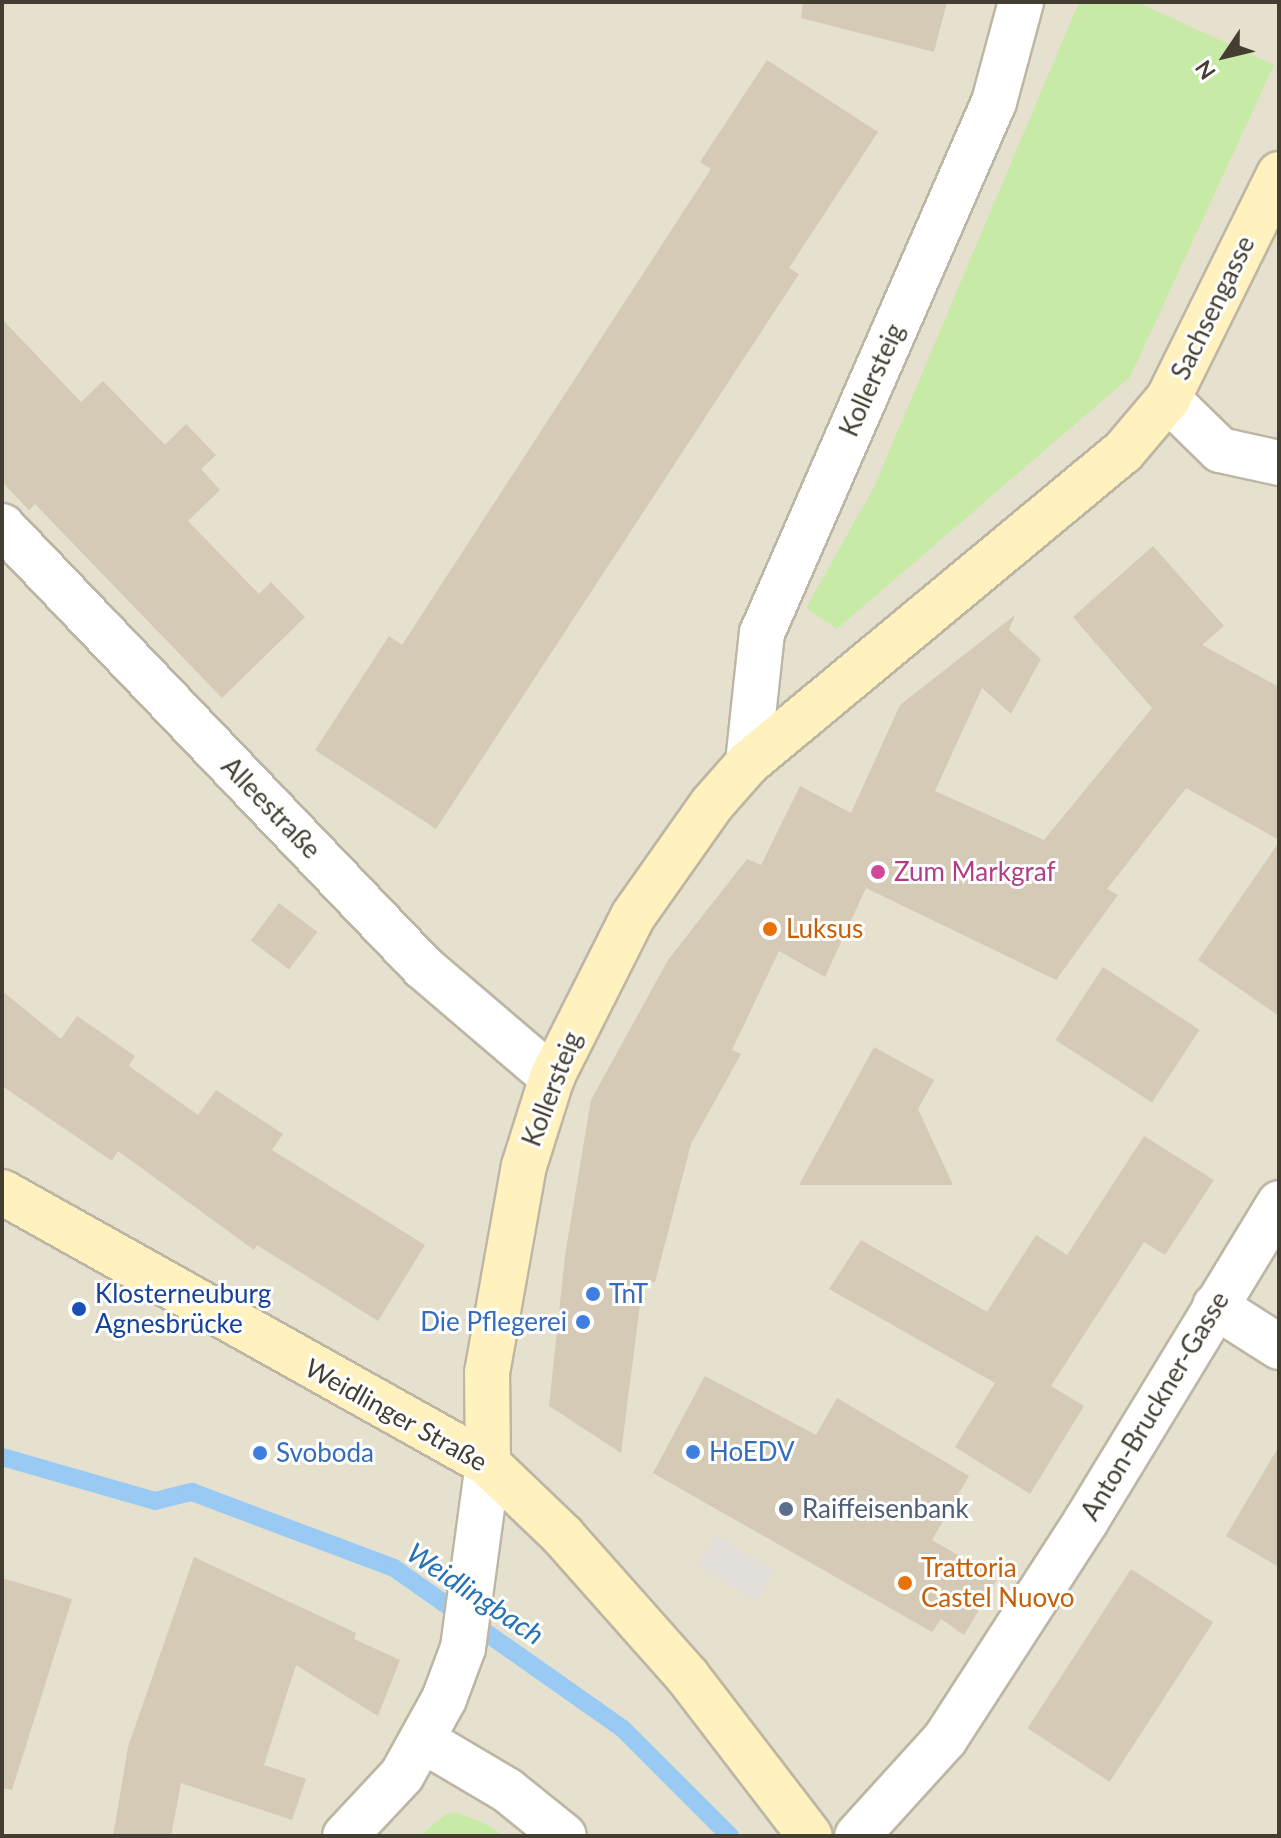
<!DOCTYPE html>
<meta charset="utf-8">
<style>
body{margin:0}
#map{position:relative;width:1281px;height:1838px;overflow:hidden;background:#f2eee1;font-family:Lato,sans-serif}
div>[style]{position:absolute}
.residential>*{inset:0;background:#e6e0cf;transform-origin:0 0}
.green>*{inset:0;background:#c8eaa7}
.parking>*{inset:0;background:#e2dfdb;transform-origin:0 0}
.stream>*{height:18px;margin:-9px;padding:0 9px;transform-origin:9px;border-radius:9px;background:#98caf4}
.building>*{inset:0;background:#d4cab6;transform-origin:0 0}
.roads{filter:drop-shadow(2px 0 #beb6a4) drop-shadow(-2px 0 #beb6a4) drop-shadow(0 2px #beb6a4) drop-shadow(0 -2px #beb6a4)}
.street>*{height:44px;margin:-22px;padding:0 22px;transform-origin:22px;border-radius:22px;background:#fff}
.secondary>*{height:44px;margin:-22px;padding:0 22px;transform-origin:22px;border-radius:22px;background:#fff2bf}
.dots>*{width:22px;height:22px;translate:-50% -50%;box-sizing:border-box;border:4px solid #fff;border-radius:50%}
span{translate:-50% -50%;white-space:nowrap;text-align:center;line-height:1.15;-webkit-text-stroke:6px #fff;paint-order:stroke}
.street-label{font-size:26px;color:#443e32}
.hotel-label{font-size:26px;color:#b23c85}
.left{translate:0 -50%;text-align:left}
.food-label{font-size:26px;color:#c56008}
.transit-label{font-size:26px;color:#164399}
.shop-label{font-size:26px;color:#366cbe}
.right{translate:-100% -50%;text-align:right}
.service-label{font-size:26px;color:#4e5e75}
.water-label{font-size:28px;color:#2672b5;font-style:italic}
.frame{position:absolute;inset:0;border:4px solid #443e32;pointer-events:none}
.north{position:absolute;left:1185px;top:16px;width:80px;height:80px;-webkit-text-stroke:6px #fff;paint-order:stroke;rotate:235deg;font-size:22px;font-weight:700;line-height:32px;text-align:center;color:#443e32}
.north::after{content:'';display:block;margin:auto;width:28px;height:36px;background:#443e32;clip-path:polygon(50% 0,100% 100%,50% 72%,0 100%)}
</style>
<div id="map">
<div class="residential">
<div style="left:2px;top:2px;width:1277px;height:1834px"></div>
</div>
<div class="green">
<div style="clip-path:polygon(1079px 2px,1137px 2px,1274px 65px,1130px 377px,837px 629px,806px 608px,874px 487px)"></div>
<div style="clip-path:polygon(457px 1813px,482px 1822px,504px 1836px,420px 1836px,446px 1814px)"></div>
</div>
<div class="parking">
<div style="left:716px;top:1536px;width:68px;height:35px;rotate:31deg"></div>
</div>
<div class="stream">
<div style="left:2px;top:1457px;width:159px;rotate:16deg"></div>
<div style="left:155px;top:1501px;width:38px;rotate:-14deg"></div>
<div style="left:192px;top:1492px;width:216px;rotate:20.6deg"></div>
<div style="left:394px;top:1568px;width:279px;rotate:35.1deg"></div>
<div style="left:622px;top:1728px;width:153px;rotate:45deg"></div>
</div>
<div class="building">
<div style="clip-path:polygon(803px 2px,947px 2px,934px 52px,801px 18px)"></div>
<div style="clip-path:polygon(767px 60px,878px 132px,789px 268px,799px 274px,436px 829px,315px 750px,389px 636px,402px 645px,711px 169px,700px 162px)"></div>
<div style="clip-path:polygon(2px 319px,81px 402px,103px 381px,165px 445px,186px 424px,216px 455px,201px 469px,220px 490px,188px 521px,259px 594px,271px 582px,305px 617px,222px 698px,35px 504px,29px 510px,2px 482px)"></div>
<div style="clip-path:polygon(1153px 546px,1224px 626px,1202px 645px,1279px 687px,1279px 840px,1186px 788px,1107px 889px,1118px 895px,1056px 980px,866px 888px,825px 977px,779px 951px,732px 1050px,741px 1054px,691px 1144px,655px 1282px,643px 1281px,621px 1453px,549px 1406px,565px 1256px,591px 1100px,668px 960px,747px 859px,761px 865px,800px 786px,851px 813px,900px 705px,1015px 615px,1009px 630px,1041px 659px,1011px 714px,982px 688px,935px 791px,1044px 840px,1152px 708px,1073px 617px)"></div>
<div style="clip-path:polygon(1279px 842px,1279px 1016px,1198px 960px)"></div>
<div style="left:279px;top:903px;width:48px;height:47px;rotate:37deg"></div>
<div style="left:1103px;top:967px;width:115px;height:87px;rotate:33deg"></div>
<div style="clip-path:polygon(2px 991px,61px 1039px,77px 1016px,135px 1056px,129px 1066px,198px 1115px,216px 1090px,283px 1134px,272px 1150px,425px 1245px,378px 1321px,257px 1245px,254px 1250px,118px 1151px,112px 1161px,2px 1086px)"></div>
<div style="clip-path:polygon(874px 1047px,934px 1080px,918px 1109px,953px 1185px,799px 1185px)"></div>
<div style="clip-path:polygon(1144px 1136px,1214px 1180px,1165px 1255px,1144px 1242px,1051px 1386px,1084px 1406px,1030px 1494px,955px 1447px,995px 1383px,829px 1289px,861px 1240px,987px 1312px,1036px 1235px,1067px 1255px)"></div>
<div style="clip-path:polygon(705px 1376px,816px 1435px,837px 1398px,969px 1476px,932px 1540px,998px 1578px,964px 1635px,941px 1619px,932px 1632px,653px 1473px)"></div>
<div style="clip-path:polygon(1279px 1446px,1279px 1567px,1226px 1536px)"></div>
<div style="clip-path:polygon(194px 1557px,356px 1633px,354px 1639px,400px 1660px,378px 1716px,296px 1665px,264px 1765px,306px 1779px,292px 1820px,181px 1783px,171px 1836px,113px 1836px,128px 1747px)"></div>
<div style="left:1131px;top:1569px;width:98px;height:190px;rotate:33deg"></div>
<div style="clip-path:polygon(2px 1578px,72px 1599px,12px 1790px,2px 1788px)"></div>
</div>
<div class="roads">
<div class="street">
<div style="left:1168px;top:399px;width:73px;rotate:44.4deg"></div>
<div style="left:1220px;top:450px;width:60px;rotate:12.4deg"></div>
<div style="left:2px;top:526px;width:610px;rotate:46.33deg"></div>
<div style="left:423px;top:967px;width:170px;rotate:40.5deg"></div>
<div style="left:748px;top:763px;width:131px;rotate:-83.9deg"></div>
<div style="left:762px;top:633px;width:579px;rotate:-66.4deg"></div>
<div style="left:994px;top:102px;width:104px;rotate:-74.9deg"></div>
<div style="left:1215px;top:1306px;width:76px;rotate:32.6deg"></div>
<div style="left:424px;top:1741px;width:96px;rotate:30.6deg"></div>
<div style="left:507px;top:1790px;width:73px;rotate:38.9deg"></div>
<div style="left:345px;top:1836px;width:83px;rotate:-46.9deg"></div>
<div style="left:402px;top:1775px;width:87px;rotate:-61.1deg"></div>
<div style="left:444px;top:1699px;width:54px;rotate:-69.6deg"></div>
<div style="left:463px;top:1648px;width:186px;rotate:-82.3deg"></div>
<div style="left:857px;top:1836px;width:131px;rotate:-47.8deg"></div>
<div style="left:945px;top:1739px;width:260px;rotate:-57.1deg"></div>
<div style="left:1086px;top:1521px;width:372px;rotate:-58.7deg"></div>
</div>
<div class="secondary">
<div style="left:2px;top:1192px;width:557px;rotate:29.23deg"></div>
<div style="left:488px;top:1464px;width:104px;rotate:43.8deg"></div>
<div style="left:563px;top:1536px;width:188px;rotate:48.4deg"></div>
<div style="left:688px;top:1677px;width:200px;rotate:52.5deg"></div>
<div style="left:488px;top:1464px;width:91px;rotate:-90.6deg"></div>
<div style="left:487px;top:1373px;width:210px;rotate:-79.9deg"></div>
<div style="left:524px;top:1166px;width:93px;rotate:-72.5deg"></div>
<div style="left:552px;top:1077px;width:180px;rotate:-63.3deg"></div>
<div style="left:633px;top:916px;width:137px;rotate:-54.8deg"></div>
<div style="left:712px;top:804px;width:55px;rotate:-48.7deg"></div>
<div style="left:748px;top:763px;width:487px;rotate:-39.7deg"></div>
<div style="left:1123px;top:452px;width:70px;rotate:-49.7deg"></div>
<div style="left:1168px;top:399px;width:251px;rotate:-63.7deg"></div>
</div>
</div>
<div class="dots">
<div style="left:878px;top:872px;background:#d1479c"></div>
<div style="left:770px;top:929px;background:#e8710a"></div>
<div style="left:593px;top:1294px;background:#3f7fe0"></div>
<div style="left:79px;top:1309px;background:#1a4fb4"></div>
<div style="left:583px;top:1322px;background:#3f7fe0"></div>
<div style="left:693px;top:1452px;background:#3f7fe0"></div>
<div style="left:260px;top:1453px;background:#3f7fe0"></div>
<div style="left:786px;top:1509px;background:#5c6f8a"></div>
<div style="left:905px;top:1583px;background:#e8710a"></div>
</div>
<div class="street-label">
<span style="left:1213px;top:308px;rotate:-64deg">Sachsengasse</span>
<span style="left:872px;top:380px;rotate:-66deg">Kollersteig</span>
<span style="left:271px;top:808px;rotate:46deg">Alleestraße</span>
<span style="left:552px;top:1089px;rotate:-69deg">Kollersteig</span>
<span style="left:1155px;top:1406px;rotate:-59deg">Anton-Bruckner-Gasse</span>
<span style="left:396px;top:1415px;rotate:29deg">Weidlinger Straße</span>
</div>
<div class="hotel-label">
<span class="left" style="left:894px;top:872px">Zum Markgraf</span>
</div>
<div class="food-label">
<span class="left" style="left:786px;top:929px">Luksus</span>
<span class="left" style="left:921px;top:1583px">Trattoria<br>Castel Nuovo</span>
</div>
<div class="transit-label">
<span class="left" style="left:95px;top:1309px">Klosterneuburg<br>Agnesbrücke</span>
</div>
<div class="shop-label">
<span class="left" style="left:609px;top:1294px">TnT</span>
<span class="right" style="left:567px;top:1322px">Die Pflegerei</span>
<span class="left" style="left:709px;top:1452px">HoEDV</span>
<span class="left" style="left:276px;top:1453px">Svoboda</span>
</div>
<div class="service-label">
<span class="left" style="left:802px;top:1509px">Raiffeisenbank</span>
</div>
<div class="water-label">
<span style="left:476px;top:1593px;rotate:34deg">Weidlingbach</span>
</div>
<div class="frame"></div>
<div class="north">N</div>
</div>
